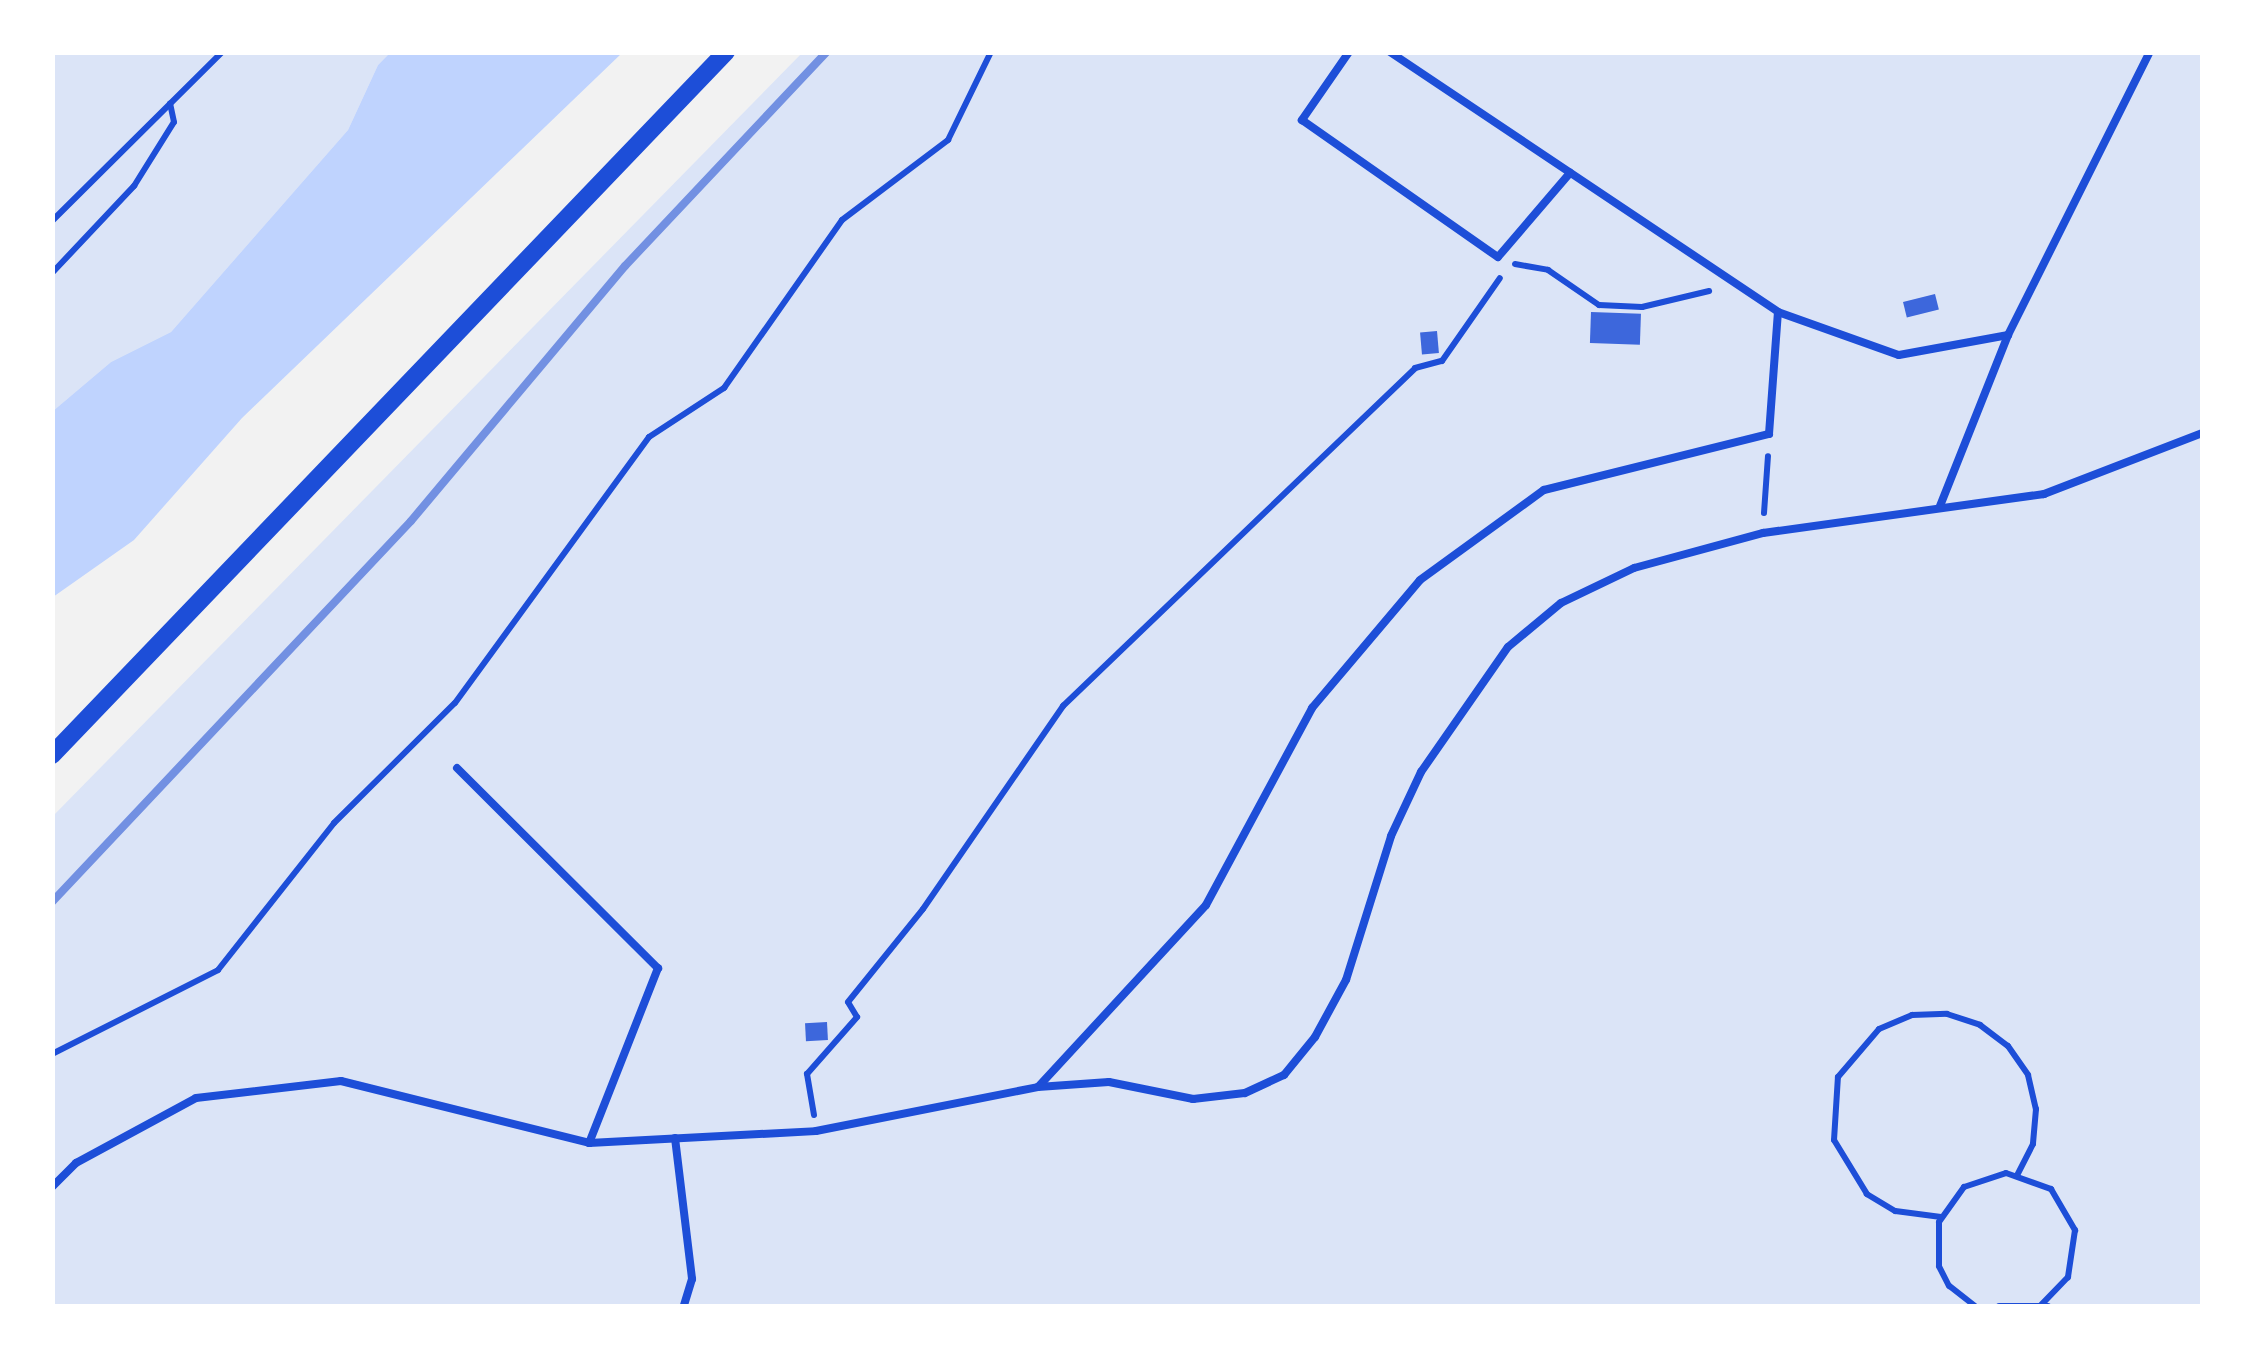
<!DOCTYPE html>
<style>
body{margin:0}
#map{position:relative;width:2255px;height:1359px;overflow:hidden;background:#f2f2f2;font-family:"Alegreya Sans",sans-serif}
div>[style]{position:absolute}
.green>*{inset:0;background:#dbe4f7}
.water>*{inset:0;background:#bfd3fe}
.building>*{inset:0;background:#3d67dc;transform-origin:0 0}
.path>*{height:6px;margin:-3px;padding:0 3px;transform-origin:3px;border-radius:3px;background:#1d4ed8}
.service>*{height:8px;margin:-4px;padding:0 4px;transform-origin:4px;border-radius:4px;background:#1d4ed8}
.tertiary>*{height:18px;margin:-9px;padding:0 9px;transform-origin:9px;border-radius:9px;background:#1d4ed8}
.rail>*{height:8px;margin:-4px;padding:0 4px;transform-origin:4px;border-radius:4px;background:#7290e2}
span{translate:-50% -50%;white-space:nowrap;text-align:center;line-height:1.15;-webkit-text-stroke:8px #fff;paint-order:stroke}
.frame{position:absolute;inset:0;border:55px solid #fff;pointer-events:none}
</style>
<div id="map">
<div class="green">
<div style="clip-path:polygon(52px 53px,391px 53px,378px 65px,348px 130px,171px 332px,111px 362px,53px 411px)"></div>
<div style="clip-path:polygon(802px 53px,2202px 53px,2202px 1306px,53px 1306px,52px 817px)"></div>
</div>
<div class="water">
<div style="clip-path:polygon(391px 52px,622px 53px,242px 418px,134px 540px,53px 597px,53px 411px,111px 362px,171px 332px,348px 130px,378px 65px)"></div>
</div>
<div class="building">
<div style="left:1935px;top:294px;width:16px;height:33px;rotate:76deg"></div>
<div style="left:1591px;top:312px;width:50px;height:31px;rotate:2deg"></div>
<div style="left:1437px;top:331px;width:22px;height:17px;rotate:85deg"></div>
<div style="left:827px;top:1022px;width:18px;height:22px;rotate:87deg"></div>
</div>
<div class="path">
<div style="left:52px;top:221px;width:240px;rotate:-44.8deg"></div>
<div style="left:1515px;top:264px;width:34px;rotate:10deg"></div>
<div style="left:1548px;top:270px;width:62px;rotate:34.5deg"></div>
<div style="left:1599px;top:305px;width:43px;rotate:2.7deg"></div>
<div style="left:1642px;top:307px;width:69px;rotate:-13.4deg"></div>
<div style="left:52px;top:273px;width:120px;rotate:-46.7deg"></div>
<div style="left:134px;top:186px;width:75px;rotate:-58deg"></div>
<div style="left:174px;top:122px;width:19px;rotate:-102deg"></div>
<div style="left:1764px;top:513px;width:57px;rotate:-86deg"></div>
<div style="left:52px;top:1054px;width:186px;rotate:-26.8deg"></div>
<div style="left:218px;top:970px;width:187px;rotate:-51.7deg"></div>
<div style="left:334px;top:823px;width:170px;rotate:-44.8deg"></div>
<div style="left:455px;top:703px;width:329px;rotate:-53.9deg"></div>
<div style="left:649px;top:437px;width:90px;rotate:-33.2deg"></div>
<div style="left:724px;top:388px;width:205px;rotate:-54.9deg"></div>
<div style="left:842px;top:220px;width:133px;rotate:-37deg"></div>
<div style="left:948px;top:140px;width:98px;rotate:-64deg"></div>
<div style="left:814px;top:1115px;width:42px;rotate:-99.7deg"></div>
<div style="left:807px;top:1074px;width:76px;rotate:-48.7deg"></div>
<div style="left:857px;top:1017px;width:17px;rotate:-121deg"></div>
<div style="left:848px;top:1002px;width:119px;rotate:-51.1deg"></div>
<div style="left:923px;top:909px;width:247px;rotate:-55.4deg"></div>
<div style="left:1063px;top:706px;width:488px;rotate:-43.8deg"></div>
<div style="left:1415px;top:368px;width:28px;rotate:-15deg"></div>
<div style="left:1442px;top:361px;width:101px;rotate:-55.1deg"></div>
<div style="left:1941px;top:1217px;width:46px;rotate:-172.6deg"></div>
<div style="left:1895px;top:1211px;width:33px;rotate:-149deg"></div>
<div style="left:1867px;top:1194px;width:63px;rotate:-121.4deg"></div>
<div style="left:1834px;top:1140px;width:63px;rotate:-86.4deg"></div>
<div style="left:1838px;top:1077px;width:63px;rotate:-49.5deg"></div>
<div style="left:1879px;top:1029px;width:36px;rotate:-23deg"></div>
<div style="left:1912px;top:1015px;width:35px;rotate:-2deg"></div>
<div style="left:1947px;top:1014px;width:35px;rotate:18deg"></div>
<div style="left:1980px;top:1025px;width:35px;rotate:37deg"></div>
<div style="left:2008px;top:1046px;width:35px;rotate:55deg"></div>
<div style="left:2028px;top:1075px;width:35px;rotate:77deg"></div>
<div style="left:2036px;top:1109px;width:35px;rotate:95deg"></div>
<div style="left:2033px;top:1144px;width:36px;rotate:117deg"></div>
<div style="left:1975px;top:1306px;width:33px;rotate:-142deg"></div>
<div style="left:1949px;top:1286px;width:22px;rotate:-117deg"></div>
<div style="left:1939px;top:1266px;width:44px;rotate:-90deg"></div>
<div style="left:1939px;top:1222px;width:43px;rotate:-54.5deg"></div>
<div style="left:1964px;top:1187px;width:44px;rotate:-18.4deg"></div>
<div style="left:2006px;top:1173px;width:48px;rotate:19.6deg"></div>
<div style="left:2051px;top:1189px;width:48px;rotate:59.7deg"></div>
<div style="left:2075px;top:1230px;width:48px;rotate:98.5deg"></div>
<div style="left:2068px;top:1277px;width:39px;rotate:134deg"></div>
<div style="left:1999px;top:1306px;width:49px"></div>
</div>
<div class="service">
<div style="left:1349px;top:52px;width:83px;rotate:124.7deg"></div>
<div style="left:1302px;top:120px;width:239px;rotate:35deg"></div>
<div style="left:1498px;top:257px;width:111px;rotate:-49.4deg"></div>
<div style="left:1390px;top:52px;width:467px;rotate:33.8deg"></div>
<div style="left:1778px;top:312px;width:128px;rotate:19.6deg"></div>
<div style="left:1899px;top:355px;width:111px;rotate:-10.4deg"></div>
<div style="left:1940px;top:506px;width:184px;rotate:-68.3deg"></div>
<div style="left:2008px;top:335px;width:317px;rotate:-63.4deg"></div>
<div style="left:457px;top:768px;width:284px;rotate:44.9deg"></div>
<div style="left:658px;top:968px;width:188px;rotate:111.5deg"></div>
<div style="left:1039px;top:1086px;width:246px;rotate:-47.3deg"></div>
<div style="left:1206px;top:905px;width:224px;rotate:-61.7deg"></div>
<div style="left:1312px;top:708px;width:167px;rotate:-49.8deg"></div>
<div style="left:1420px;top:580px;width:153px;rotate:-36deg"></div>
<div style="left:1544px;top:490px;width:232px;rotate:-14deg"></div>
<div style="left:1769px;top:434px;width:122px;rotate:-85.8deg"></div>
<div style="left:675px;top:1138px;width:142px;rotate:83.1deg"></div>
<div style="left:692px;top:1279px;width:28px;rotate:107deg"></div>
<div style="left:52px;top:1187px;width:34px;rotate:-45deg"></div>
<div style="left:76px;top:1163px;width:136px;rotate:-28.4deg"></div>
<div style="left:196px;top:1098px;width:146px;rotate:-6.7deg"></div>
<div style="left:341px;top:1081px;width:256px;rotate:14deg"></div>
<div style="left:589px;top:1143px;width:227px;rotate:-3deg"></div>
<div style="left:816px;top:1131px;width:226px;rotate:-11.2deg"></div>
<div style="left:1038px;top:1087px;width:71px;rotate:-4deg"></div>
<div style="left:1109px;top:1082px;width:86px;rotate:11.4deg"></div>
<div style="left:1193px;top:1099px;width:52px;rotate:-6.6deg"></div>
<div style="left:1245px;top:1093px;width:43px;rotate:-24.8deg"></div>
<div style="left:1284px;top:1075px;width:49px;rotate:-50.8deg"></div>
<div style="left:1315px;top:1037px;width:65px;rotate:-61.5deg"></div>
<div style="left:1346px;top:980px;width:151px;rotate:-72.6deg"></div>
<div style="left:1391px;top:836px;width:71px;rotate:-64.9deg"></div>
<div style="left:1421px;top:772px;width:152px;rotate:-55.2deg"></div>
<div style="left:1508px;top:647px;width:69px;rotate:-39.7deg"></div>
<div style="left:1561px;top:603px;width:81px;rotate:-25.6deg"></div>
<div style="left:1634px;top:568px;width:134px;rotate:-15.2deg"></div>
<div style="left:1763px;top:533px;width:284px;rotate:-7.9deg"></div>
<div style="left:2044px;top:494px;width:169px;rotate:-21.1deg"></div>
</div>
<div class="tertiary">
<div style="left:52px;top:755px;width:974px;rotate:-46.21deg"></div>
</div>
<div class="rail">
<div style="left:52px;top:902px;width:523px;rotate:-46.7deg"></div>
<div style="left:411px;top:521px;width:333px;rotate:-50deg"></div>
<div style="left:625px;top:266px;width:294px;rotate:-46.7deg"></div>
</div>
<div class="frame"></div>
</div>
